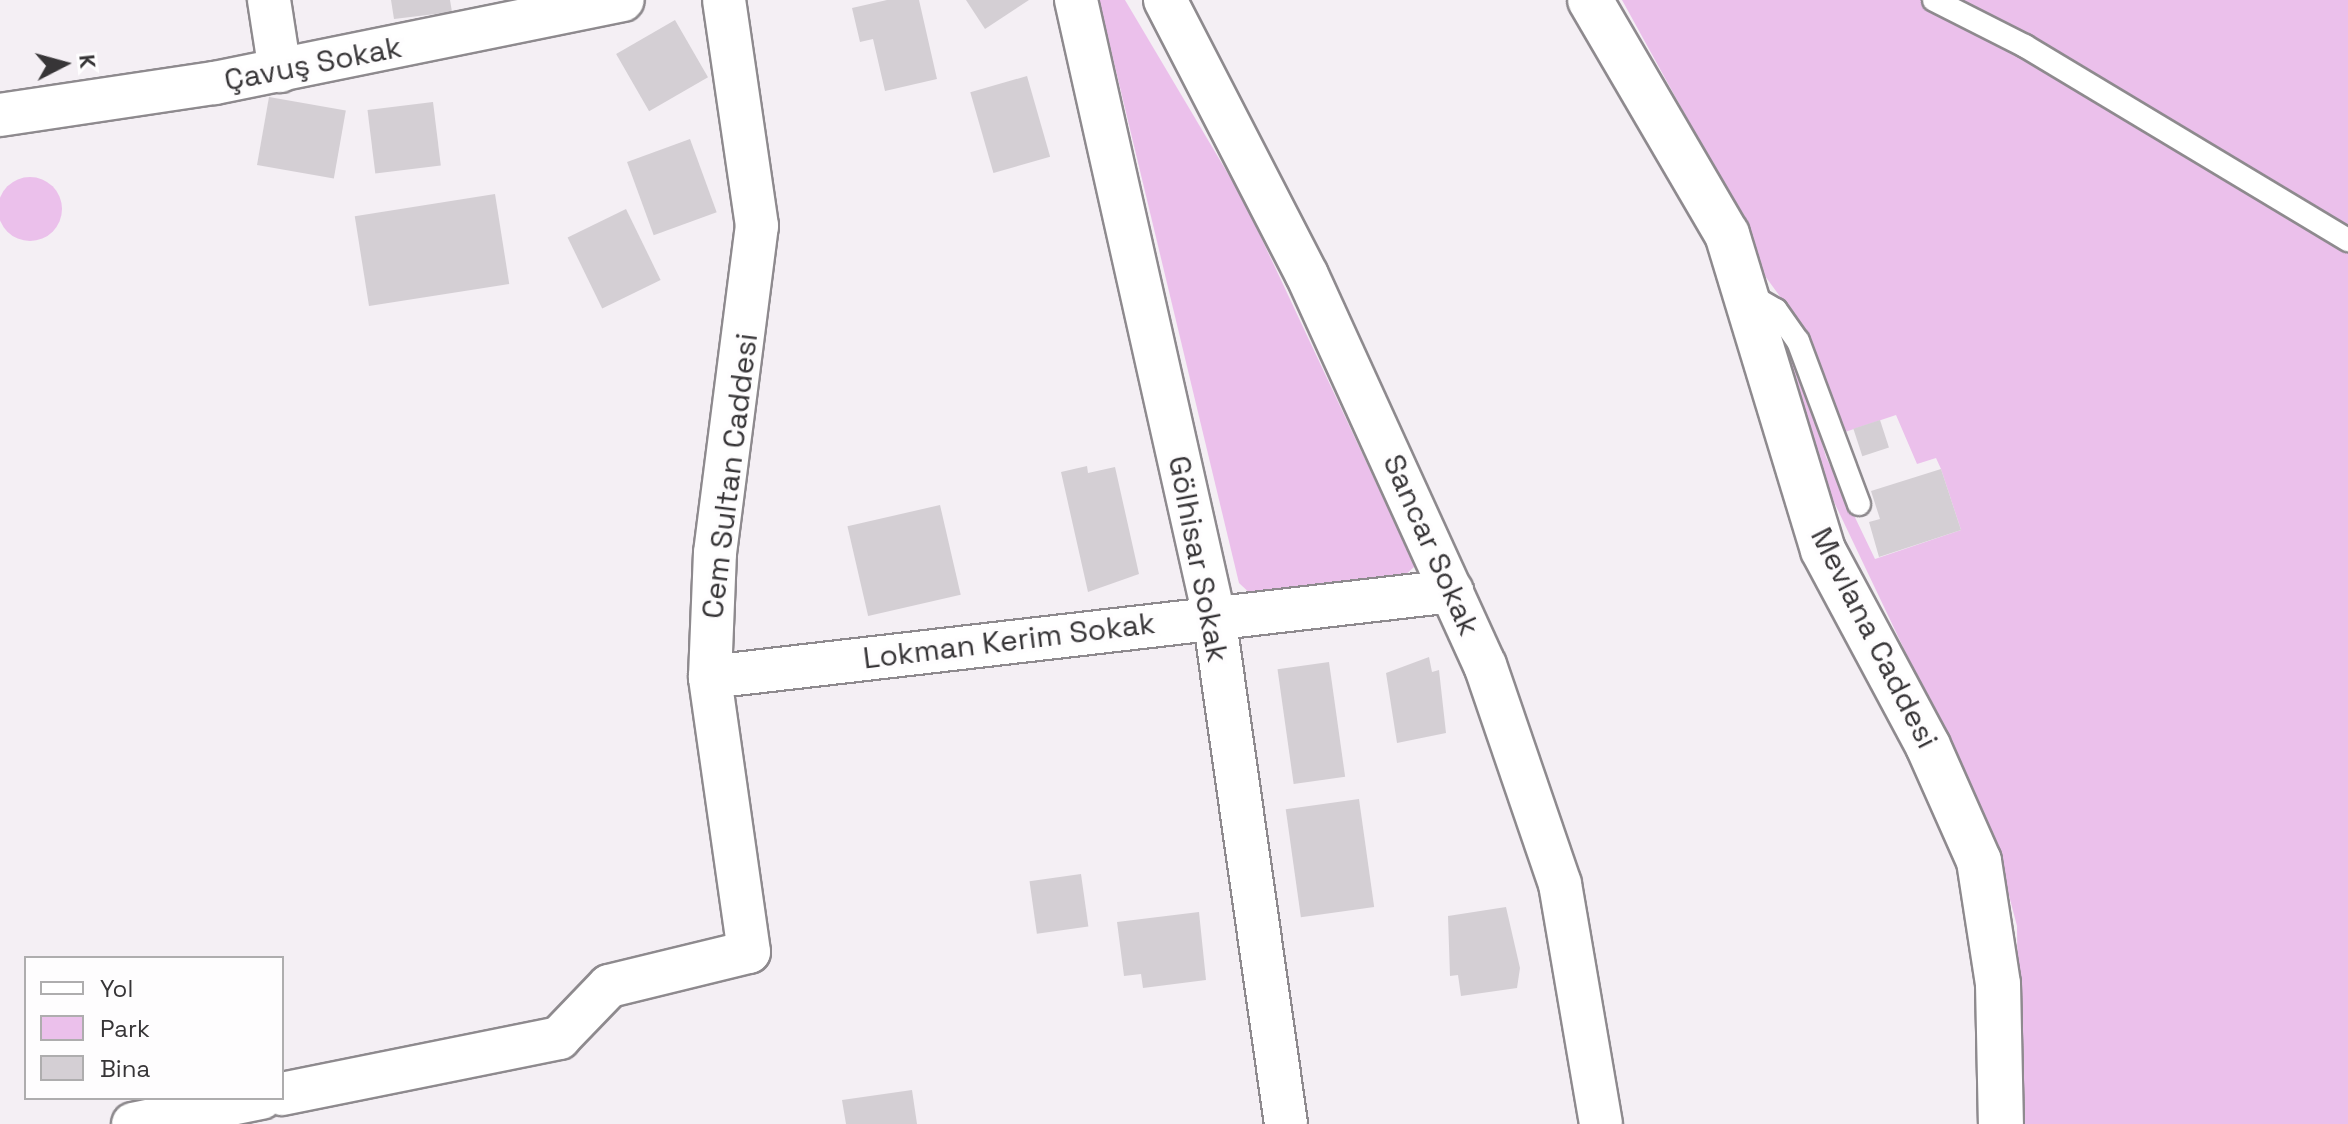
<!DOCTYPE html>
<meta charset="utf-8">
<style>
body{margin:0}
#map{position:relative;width:2348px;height:1124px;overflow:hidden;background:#f4eff4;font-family:"Space Grotesk",sans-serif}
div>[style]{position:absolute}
.green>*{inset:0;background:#ebc0eb}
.round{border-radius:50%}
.building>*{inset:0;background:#d4cfd4;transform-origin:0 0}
.roads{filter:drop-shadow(2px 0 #8e8a8e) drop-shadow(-2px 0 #8e8a8e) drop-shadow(0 2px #8e8a8e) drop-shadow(0 -2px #8e8a8e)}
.service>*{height:22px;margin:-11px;padding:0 11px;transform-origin:11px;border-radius:11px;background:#fff}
.minor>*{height:42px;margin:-21px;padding:0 21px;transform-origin:21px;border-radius:21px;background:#fff}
.tertiary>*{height:44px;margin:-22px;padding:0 22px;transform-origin:22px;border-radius:22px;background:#fff}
span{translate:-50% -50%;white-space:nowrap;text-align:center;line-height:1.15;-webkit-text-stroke:7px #fefdfe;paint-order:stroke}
.street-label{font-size:30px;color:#373537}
.legend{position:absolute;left:24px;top:956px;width:260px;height:144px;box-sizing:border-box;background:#fefdfe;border:2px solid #aeadae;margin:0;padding:10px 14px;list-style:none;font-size:24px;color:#373537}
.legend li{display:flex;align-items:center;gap:16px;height:40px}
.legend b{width:40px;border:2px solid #aeadae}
.north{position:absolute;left:24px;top:24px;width:80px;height:80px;-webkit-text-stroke:6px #fefdfe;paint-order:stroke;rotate:84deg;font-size:22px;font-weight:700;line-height:32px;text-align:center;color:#373537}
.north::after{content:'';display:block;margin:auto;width:28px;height:36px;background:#373537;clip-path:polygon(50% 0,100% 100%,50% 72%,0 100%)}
</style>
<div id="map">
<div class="green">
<div style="clip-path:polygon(1099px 0,1125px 0,1243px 199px,1415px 566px,1401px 579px,1254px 597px,1239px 583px)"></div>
<div style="clip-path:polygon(1622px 0,2348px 0,2348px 1124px,2019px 1124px,2017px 926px,1994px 838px,1815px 462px,1786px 347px,1795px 349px,1826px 457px,1875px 559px,1961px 530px,1941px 469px,1936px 458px,1917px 464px,1896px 415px,1842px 433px,1800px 324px,1757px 265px,1736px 207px)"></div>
<div class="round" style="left:-2px;top:177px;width:64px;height:64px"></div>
</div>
<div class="building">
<div style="clip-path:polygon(391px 0,450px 0,452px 12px,394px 19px)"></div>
<div style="clip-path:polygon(887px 0,919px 0,937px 79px,885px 91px,873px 39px,860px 42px,852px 8px)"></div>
<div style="clip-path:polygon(966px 0,1029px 0,985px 29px)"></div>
<div style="left:675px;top:20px;width:66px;height:68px;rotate:60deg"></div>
<div style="left:1027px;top:76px;width:84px;height:59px;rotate:74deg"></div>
<div style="left:269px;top:97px;width:78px;height:69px;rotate:10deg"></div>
<div style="left:433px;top:102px;width:64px;height:66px;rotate:83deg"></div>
<div style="left:690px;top:139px;width:78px;height:67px;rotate:70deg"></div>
<div style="left:495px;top:194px;width:91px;height:142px;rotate:81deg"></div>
<div style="left:626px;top:209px;width:79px;height:65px;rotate:64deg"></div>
<div style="left:1880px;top:420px;width:29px;height:28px;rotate:72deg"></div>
<div style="clip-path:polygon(1087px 466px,1088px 473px,1115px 467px,1139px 574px,1088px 592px,1061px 472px)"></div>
<div style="clip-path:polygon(1941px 469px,1961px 530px,1879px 557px,1869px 522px,1880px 519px,1871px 491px)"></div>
<div style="left:940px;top:505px;width:92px;height:95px;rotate:77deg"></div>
<div style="clip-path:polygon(1429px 657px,1432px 672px,1439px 670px,1446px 733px,1397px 743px,1386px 673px)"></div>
<div style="left:1329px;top:662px;width:116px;height:52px;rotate:82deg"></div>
<div style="left:1359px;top:799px;width:109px;height:74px;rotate:82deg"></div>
<div style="left:1081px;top:874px;width:53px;height:52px;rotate:82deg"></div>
<div style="clip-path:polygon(1506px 907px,1520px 968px,1517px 988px,1461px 996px,1458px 975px,1450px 976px,1448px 916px)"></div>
<div style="clip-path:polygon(1199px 912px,1206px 980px,1143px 988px,1141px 974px,1124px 976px,1117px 922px)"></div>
<div style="clip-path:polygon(912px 1090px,917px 1124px,846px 1124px,842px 1100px)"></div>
</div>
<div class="roads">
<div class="service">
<div style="left:1934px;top:0;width:102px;rotate:26.8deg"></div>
<div style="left:2025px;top:46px;width:377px;rotate:31deg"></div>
<div style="left:1748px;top:294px;width:32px;rotate:30deg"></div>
<div style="left:1776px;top:310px;width:38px;rotate:55deg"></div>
<div style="left:1798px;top:341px;width:174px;rotate:69.5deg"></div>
</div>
<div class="minor">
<div style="left:269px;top:0;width:72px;rotate:81.2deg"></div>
<div style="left:1076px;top:0;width:631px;rotate:77.37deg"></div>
<div style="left:1214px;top:616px;width:513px;rotate:81.93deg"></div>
<div style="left:1165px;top:0;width:309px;rotate:62.7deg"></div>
<div style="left:1307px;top:275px;width:429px;rotate:65.5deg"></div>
<div style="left:1485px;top:665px;width:231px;rotate:71.1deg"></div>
<div style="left:1560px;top:884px;width:243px;rotate:80.3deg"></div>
<div style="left:0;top:115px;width:217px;rotate:-8.5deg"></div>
<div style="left:215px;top:83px;width:416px;rotate:-11.5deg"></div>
<div style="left:710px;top:677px;width:747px;rotate:-6.61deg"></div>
<div style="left:282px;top:1094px;width:283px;rotate:-11.4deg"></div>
<div style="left:559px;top:1038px;width:72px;rotate:-46.1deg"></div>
<div style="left:609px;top:986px;width:144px;rotate:-13.7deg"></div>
<div style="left:749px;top:952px;width:278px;rotate:-98.1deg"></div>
<div style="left:710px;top:677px;width:124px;rotate:-87.7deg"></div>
<div style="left:715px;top:553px;width:330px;rotate:-82.7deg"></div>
<div style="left:757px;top:226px;width:228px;rotate:-98.3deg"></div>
<div style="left:133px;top:1124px;width:131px;rotate:-11.5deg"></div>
</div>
<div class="tertiary">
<div style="left:1590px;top:0;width:271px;rotate:59.7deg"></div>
<div style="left:1727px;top:234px;width:330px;rotate:73.1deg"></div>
<div style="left:1823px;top:550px;width:222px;rotate:61.8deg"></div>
<div style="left:1928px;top:746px;width:126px;rotate:66.1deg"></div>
<div style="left:1979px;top:861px;width:124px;rotate:81.2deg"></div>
<div style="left:1998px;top:984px;width:140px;rotate:88.8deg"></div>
</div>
</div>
<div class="street-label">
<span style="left:313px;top:64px;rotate:-11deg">Çavuş Sokak</span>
<span style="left:730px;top:476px;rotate:-83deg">Cem Sultan Caddesi</span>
<span style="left:1431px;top:545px;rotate:66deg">Sancar Sokak</span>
<span style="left:1198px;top:559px;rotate:79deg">Gölhisar Sokak</span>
<span style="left:1874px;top:638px;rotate:63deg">Mevlana Caddesi</span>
<span style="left:1009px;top:641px;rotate:-7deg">Lokman Kerim Sokak</span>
</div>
<ul class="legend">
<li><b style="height:10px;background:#fff"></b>Yol</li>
<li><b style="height:22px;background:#ebc0eb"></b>Park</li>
<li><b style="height:22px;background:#d4cfd4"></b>Bina</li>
</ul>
<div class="north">K</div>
</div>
